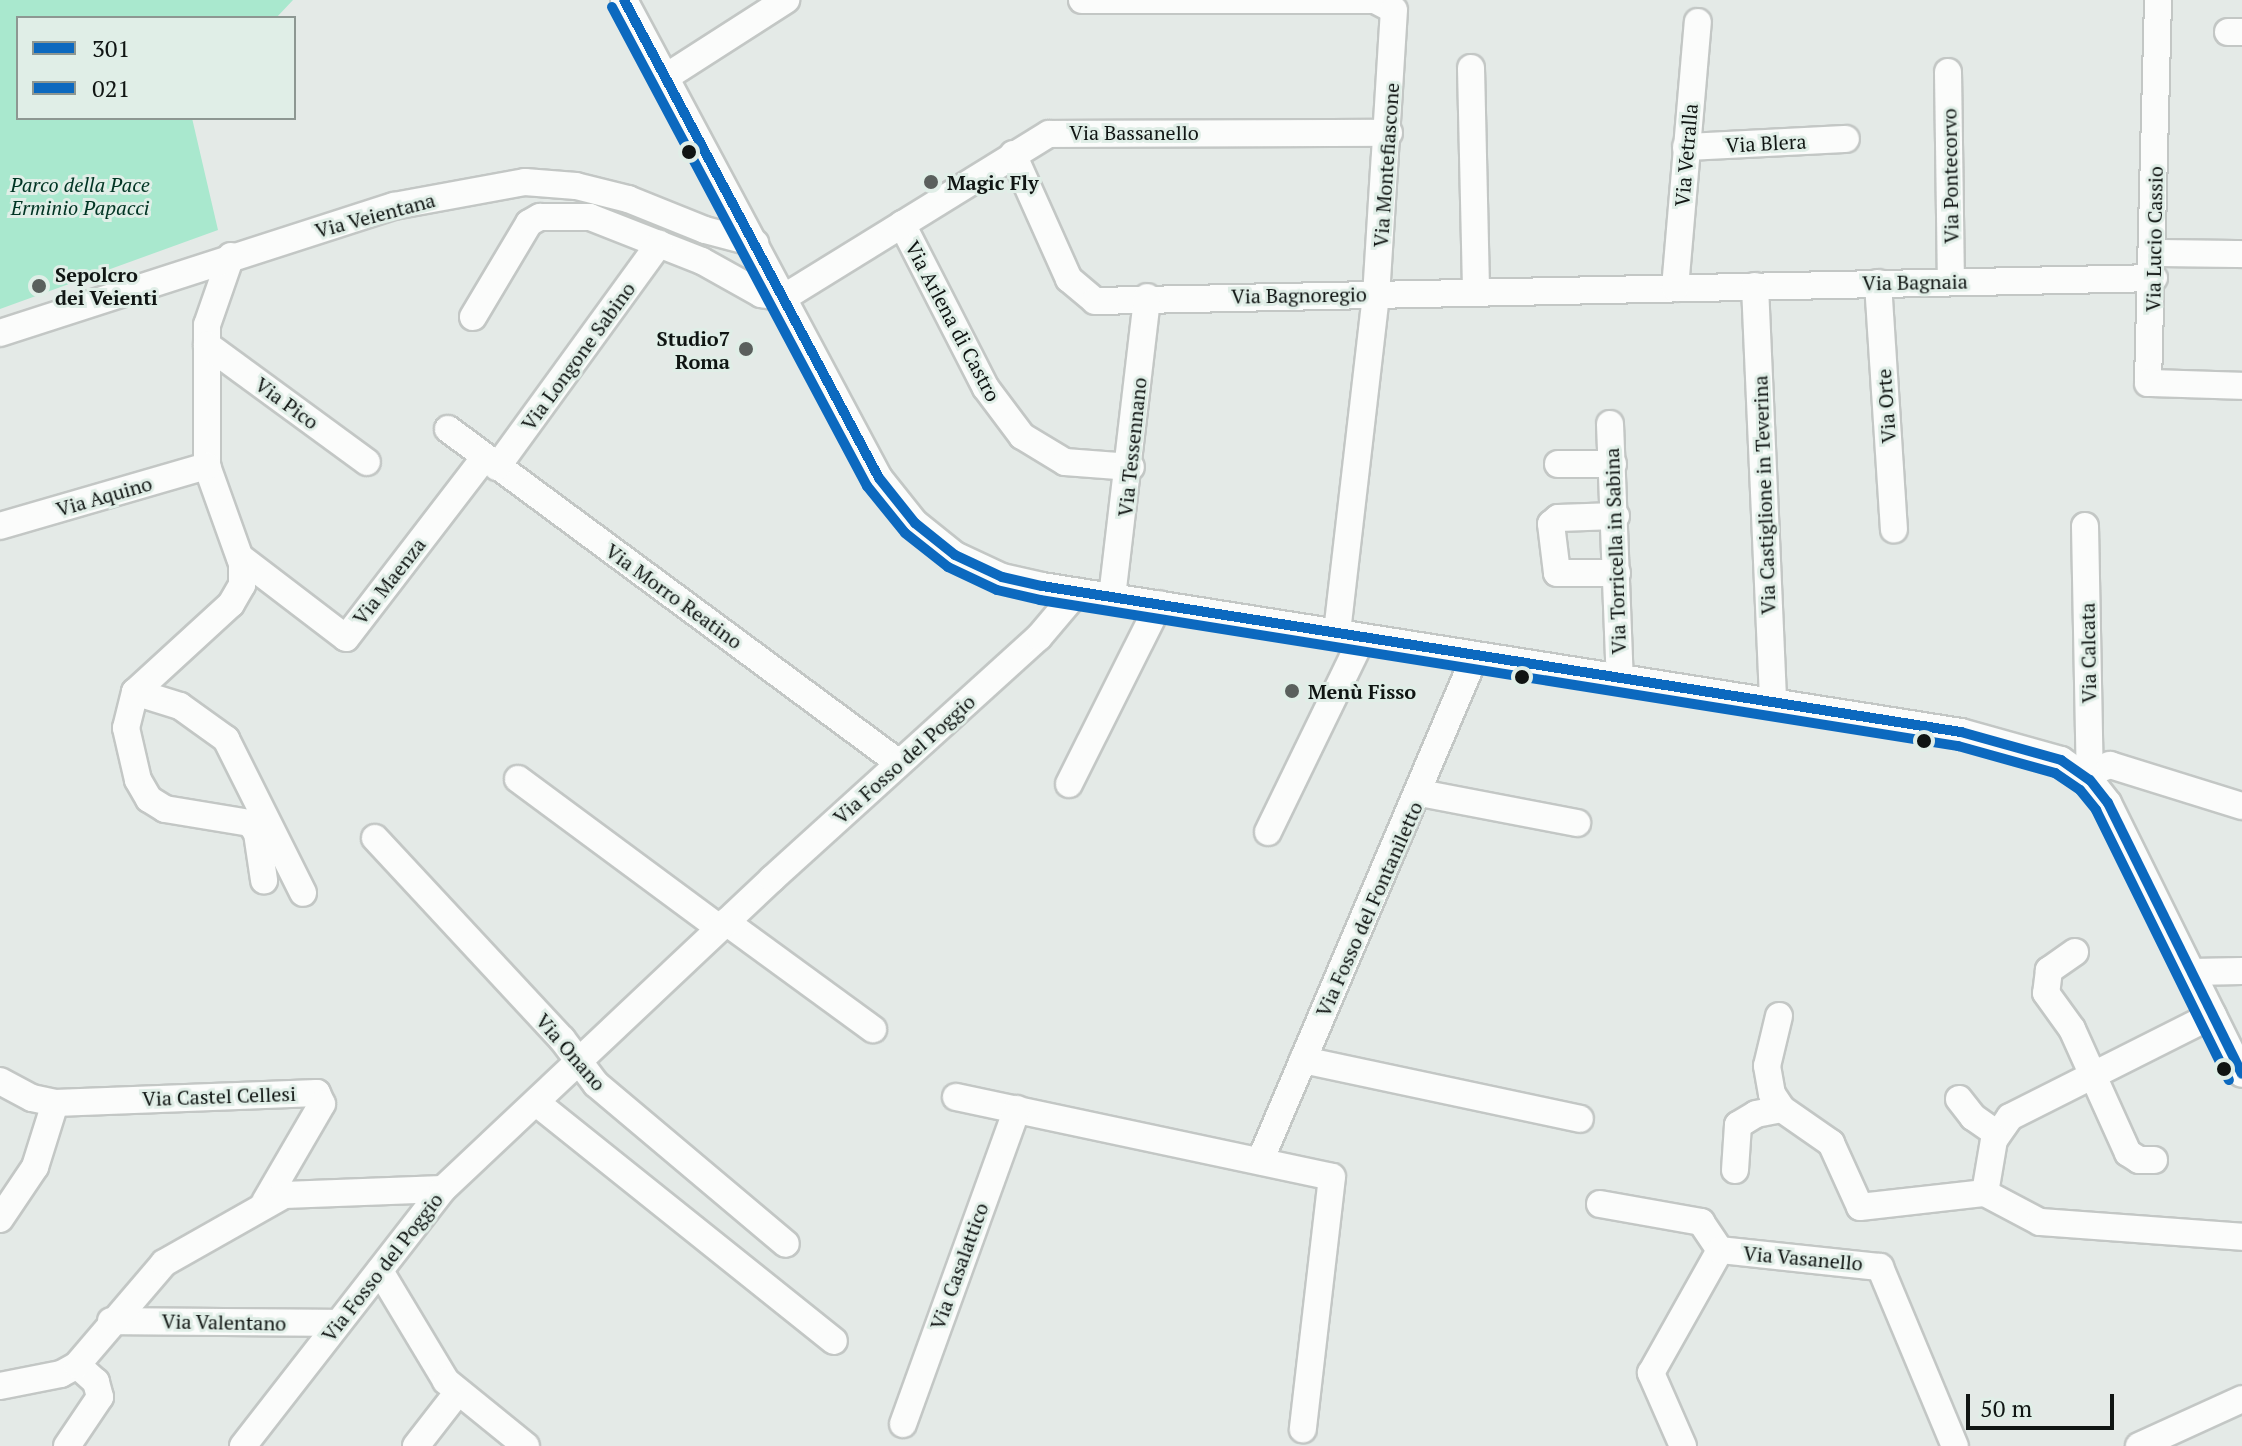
<!DOCTYPE html>
<meta charset="utf-8">
<style>
body{margin:0}
#map{position:relative;width:2242px;height:1446px;overflow:hidden;background:#e4eae7;font-family:"PT Serif",serif}
div>[style]{position:absolute}
.green>*{inset:0;background:#a9e8ce}
.roads{filter:drop-shadow(2px 0 #c3c7c5) drop-shadow(-2px 0 #c3c7c5) drop-shadow(0 2px #c3c7c5) drop-shadow(0 -2px #c3c7c5)}
.minor>*{height:26px;margin:-13px;padding:0 13px;transform-origin:13px;border-radius:13px;background:#fbfcfb}
.bus-1>*{height:10px;margin:-5px;padding:0 5px;transform-origin:5px;border-radius:5px;background:#0c69bf}
.bus-2>*{height:10px;margin:-5px;padding:0 5px;transform-origin:5px;border-radius:5px;background:#0c69bf}
.dots>*{width:22px;height:22px;translate:-50% -50%;box-sizing:border-box;border:4px solid #e0eee7;border-radius:50%}
span{translate:-50% -50%;white-space:nowrap;text-align:center;line-height:1.15;-webkit-text-stroke:6px #e0eee7;paint-order:stroke}
.street-label{font-size:20px;color:#101513}
.poi-label{font-size:20px;color:#101513;font-weight:700}
.left{translate:0 -50%;text-align:left}
.right{translate:-100% -50%;text-align:right}
.park-label{font-size:20px;color:#003423;font-style:italic}
.legend{position:absolute;left:16px;top:16px;width:280px;height:104px;box-sizing:border-box;background:#e0eee7;border:2px solid #8d9792;margin:0;padding:10px 14px;list-style:none;font-size:24px;color:#101513}
.legend li{display:flex;align-items:center;gap:16px;height:40px}
.legend b{width:40px;border:2px solid #8d9792}
.scale{position:absolute;left:1966px;top:1394px;width:148px;height:36px;box-sizing:border-box;border:4px solid #101513;border-top:0;padding-left:10px;font-size:24px;line-height:28px;white-space:nowrap;color:#101513;-webkit-text-stroke:6px #e0eee7;paint-order:stroke}
</style>
<div id="map">
<div class="green">
<div style="clip-path:polygon(0 0,293px 0,276px 18px,18px 18px,18px 118px,192px 118px,218px 230px,0 309px)"></div>
</div>
<div class="roads">
<div class="minor">
<div style="left:624px;top:0;width:542px;rotate:61.92deg"></div>
<div style="left:879px;top:478px;width:58px;rotate:51.3deg"></div>
<div style="left:915px;top:523px;width:51px;rotate:38.7deg"></div>
<div style="left:955px;top:555px;width:52px;rotate:25.1deg"></div>
<div style="left:1002px;top:577px;width:41px;rotate:12.7deg"></div>
<div style="left:1042px;top:586px;width:931px;rotate:9.03deg"></div>
<div style="left:1961px;top:732px;width:104px;rotate:15.6deg"></div>
<div style="left:2061px;top:760px;width:35px;rotate:35deg"></div>
<div style="left:2090px;top:780px;width:29px;rotate:52deg"></div>
<div style="left:2108px;top:803px;width:302px;rotate:63.7deg"></div>
<div style="left:1082px;top:0;width:293px"></div>
<div style="left:1375px;top:0;width:21px;rotate:28deg"></div>
<div style="left:1394px;top:10px;width:286px;rotate:93.6deg"></div>
<div style="left:1376px;top:295px;width:341px;rotate:96.6deg"></div>
<div style="left:2158px;top:0;width:383px;rotate:91.5deg"></div>
<div style="left:2148px;top:383px;width:94px;rotate:1.8deg"></div>
<div style="left:2228px;top:32px;width:14px"></div>
<div style="left:1471px;top:68px;width:224px;rotate:88.7deg"></div>
<div style="left:1948px;top:72px;width:209px;rotate:89.2deg"></div>
<div style="left:666px;top:77px;width:143px;rotate:-32.7deg"></div>
<div style="left:1686px;top:147px;width:160px;rotate:-2.9deg"></div>
<div style="left:1013px;top:154px;width:137px;rotate:65.9deg"></div>
<div style="left:1069px;top:279px;width:34px;rotate:40deg"></div>
<div style="left:1095px;top:301px;width:1059px;rotate:-1.24deg"></div>
<div style="left:902px;top:224px;width:184px;rotate:62.9deg"></div>
<div style="left:986px;top:388px;width:60px;rotate:53.1deg"></div>
<div style="left:1022px;top:436px;width:50px;rotate:31.2deg"></div>
<div style="left:1065px;top:462px;width:66px;rotate:4.3deg"></div>
<div style="left:2154px;top:253px;width:88px;rotate:0.7deg"></div>
<div style="left:231px;top:256px;width:73px;rotate:109.2deg"></div>
<div style="left:207px;top:325px;width:141px;rotate:90deg"></div>
<div style="left:207px;top:466px;width:104px;rotate:70.3deg"></div>
<div style="left:242px;top:564px;width:21px;rotate:90deg"></div>
<div style="left:242px;top:585px;width:22px;rotate:120deg"></div>
<div style="left:231px;top:604px;width:130px;rotate:137.5deg"></div>
<div style="left:135px;top:692px;width:37px;rotate:104deg"></div>
<div style="left:126px;top:728px;width:53px;rotate:77deg"></div>
<div style="left:138px;top:780px;width:22px;rotate:60deg"></div>
<div style="left:149px;top:799px;width:19px;rotate:32deg"></div>
<div style="left:165px;top:809px;width:86px;rotate:9.4deg"></div>
<div style="left:250px;top:823px;width:12px;rotate:55deg"></div>
<div style="left:257px;top:833px;width:48px;rotate:81.5deg"></div>
<div style="left:1878px;top:283px;width:247px;rotate:86.3deg"></div>
<div style="left:1755px;top:286px;width:418px;rotate:87.5deg"></div>
<div style="left:1675px;top:288px;width:267px;rotate:-85.1deg"></div>
<div style="left:473px;top:317px;width:109px;rotate:-59.2deg"></div>
<div style="left:529px;top:223px;width:13px;rotate:-29deg"></div>
<div style="left:540px;top:217px;width:50px"></div>
<div style="left:590px;top:217px;width:120px;rotate:21.4deg"></div>
<div style="left:702px;top:261px;width:68px;rotate:29.2deg"></div>
<div style="left:761px;top:294px;width:22px;rotate:10deg"></div>
<div style="left:783px;top:298px;width:312px;rotate:-31.7deg"></div>
<div style="left:1049px;top:134px;width:340px;rotate:-0.2deg"></div>
<div style="left:0;top:333px;width:414px;rotate:-17.9deg"></div>
<div style="left:394px;top:206px;width:133px;rotate:-10.4deg"></div>
<div style="left:525px;top:182px;width:51px;rotate:4.5deg"></div>
<div style="left:576px;top:186px;width:54px;rotate:14deg"></div>
<div style="left:628px;top:199px;width:83px;rotate:21.9deg"></div>
<div style="left:705px;top:230px;width:52px;rotate:14.6deg"></div>
<div style="left:207px;top:345px;width:198px;rotate:36.2deg"></div>
<div style="left:1610px;top:424px;width:255px;rotate:87.8deg"></div>
<div style="left:448px;top:429px;width:561px;rotate:36.52deg"></div>
<div style="left:1558px;top:464px;width:55px"></div>
<div style="left:497px;top:467px;width:276px;rotate:-54deg"></div>
<div style="left:1616px;top:516px;width:58px;rotate:178deg"></div>
<div style="left:1558px;top:518px;width:9px;rotate:139deg"></div>
<div style="left:1551px;top:524px;width:49px;rotate:83deg"></div>
<div style="left:1557px;top:573px;width:60px"></div>
<div style="left:0;top:526px;width:216px;rotate:-16.2deg"></div>
<div style="left:2085px;top:526px;width:254px;rotate:88.9deg"></div>
<div style="left:240px;top:557px;width:133px;rotate:37.4deg"></div>
<div style="left:346px;top:638px;width:228px;rotate:-52.5deg"></div>
<div style="left:1112px;top:597px;width:302px;rotate:-83.3deg"></div>
<div style="left:135px;top:692px;width:47px;rotate:17.3deg"></div>
<div style="left:180px;top:706px;width:57px;rotate:35.7deg"></div>
<div style="left:226px;top:739px;width:172px;rotate:63.4deg"></div>
<div style="left:518px;top:779px;width:250px;rotate:36.5deg"></div>
<div style="left:2090px;top:780px;width:12px;rotate:-55deg"></div>
<div style="left:2097px;top:770px;width:14px;rotate:-21deg"></div>
<div style="left:2110px;top:765px;width:138px;rotate:17.3deg"></div>
<div style="left:1069px;top:784px;width:201px;rotate:-63.4deg"></div>
<div style="left:1420px;top:793px;width:160px;rotate:10.8deg"></div>
<div style="left:1268px;top:832px;width:216px;rotate:-64.1deg"></div>
<div style="left:375px;top:838px;width:275px;rotate:47.1deg"></div>
<div style="left:562px;top:1039px;width:56px;rotate:52.9deg"></div>
<div style="left:596px;top:1084px;width:248px;rotate:40.1deg"></div>
<div style="left:726px;top:922px;width:182px;rotate:36.1deg"></div>
<div style="left:2075px;top:952px;width:32px;rotate:145deg"></div>
<div style="left:2049px;top:970px;width:23px;rotate:97deg"></div>
<div style="left:2046px;top:993px;width:44px;rotate:54.2deg"></div>
<div style="left:2072px;top:1029px;width:136px;rotate:65.7deg"></div>
<div style="left:2128px;top:1153px;width:13px;rotate:32deg"></div>
<div style="left:2139px;top:1160px;width:15px"></div>
<div style="left:2192px;top:972px;width:50px;rotate:-1.1deg"></div>
<div style="left:1779px;top:1016px;width:51px;rotate:103.5deg"></div>
<div style="left:1767px;top:1066px;width:28px;rotate:80deg"></div>
<div style="left:1772px;top:1094px;width:18px;rotate:56deg"></div>
<div style="left:1303px;top:1060px;width:283px;rotate:12deg"></div>
<div style="left:0;top:1081px;width:36px;rotate:28deg"></div>
<div style="left:32px;top:1098px;width:24px;rotate:12deg"></div>
<div style="left:55px;top:1103px;width:262px;rotate:-2.2deg"></div>
<div style="left:317px;top:1093px;width:12px;rotate:66deg"></div>
<div style="left:322px;top:1104px;width:113px;rotate:120.2deg"></div>
<div style="left:956px;top:1097px;width:384px;rotate:12deg"></div>
<div style="left:1332px;top:1177px;width:254px;rotate:96.6deg"></div>
<div style="left:1959px;top:1099px;width:23px;rotate:52deg"></div>
<div style="left:1973px;top:1117px;width:29px;rotate:35deg"></div>
<div style="left:538px;top:1104px;width:379px;rotate:38.7deg"></div>
<div style="left:1260px;top:1161px;width:549px;rotate:-66.94deg"></div>
<div style="left:1735px;top:1170px;width:45px;rotate:-86.2deg"></div>
<div style="left:1738px;top:1125px;width:21px;rotate:-31deg"></div>
<div style="left:1756px;top:1114px;width:26px;rotate:-11deg"></div>
<div style="left:1782px;top:1109px;width:60px;rotate:34.8deg"></div>
<div style="left:1831px;top:1143px;width:70px;rotate:65.6deg"></div>
<div style="left:1860px;top:1207px;width:126px;rotate:-6.4deg"></div>
<div style="left:1985px;top:1193px;width:62px;rotate:27.8deg"></div>
<div style="left:2040px;top:1222px;width:203px;rotate:4.2deg"></div>
<div style="left:1985px;top:1193px;width:54px;rotate:-80.4deg"></div>
<div style="left:1994px;top:1140px;width:28px;rotate:-55deg"></div>
<div style="left:2010px;top:1117px;width:227px;rotate:-26.7deg"></div>
<div style="left:1600px;top:1204px;width:103px;rotate:10.1deg"></div>
<div style="left:1701px;top:1222px;width:34px;rotate:56deg"></div>
<div style="left:0;top:1219px;width:63px;rotate:-56.1deg"></div>
<div style="left:35px;top:1167px;width:67px;rotate:-72.6deg"></div>
<div style="left:380px;top:1271px;width:128px;rotate:59deg"></div>
<div style="left:446px;top:1381px;width:103px;rotate:39.1deg"></div>
<div style="left:111px;top:1321px;width:226px;rotate:0.5deg"></div>
<div style="left:0;top:1386px;width:62px;rotate:-11.1deg"></div>
<div style="left:61px;top:1374px;width:18px;rotate:-29deg"></div>
<div style="left:903px;top:1424px;width:335px;rotate:-70.1deg"></div>
<div style="left:67px;top:1446px;width:59px;rotate:-56deg"></div>
<div style="left:100px;top:1397px;width:16px;rotate:-105deg"></div>
<div style="left:96px;top:1382px;width:25px;rotate:-138deg"></div>
<div style="left:77px;top:1365px;width:134px;rotate:-49.5deg"></div>
<div style="left:164px;top:1263px;width:138px;rotate:-29.5deg"></div>
<div style="left:284px;top:1195px;width:159px;rotate:-2.2deg"></div>
<div style="left:243px;top:1446px;width:326px;rotate:-52.1deg"></div>
<div style="left:443px;top:1189px;width:452px;rotate:-43.3deg"></div>
<div style="left:772px;top:879px;width:360px;rotate:-42.2deg"></div>
<div style="left:1039px;top:637px;width:59px;rotate:-49.8deg"></div>
<div style="left:416px;top:1446px;width:68px;rotate:-52.1deg"></div>
<div style="left:1683px;top:1446px;width:80px;rotate:-113.7deg"></div>
<div style="left:1651px;top:1373px;width:141px;rotate:-60.7deg"></div>
<div style="left:1720px;top:1250px;width:161px;rotate:6.1deg"></div>
<div style="left:1880px;top:1267px;width:194px;rotate:67.3deg"></div>
<div style="left:2139px;top:1446px;width:113px;rotate:-24.5deg"></div>
</div>
</div>
<div class="bus-1">
<div style="left:624px;top:0;width:542px;rotate:61.92deg"></div>
<div style="left:879px;top:478px;width:58px;rotate:51.3deg"></div>
<div style="left:915px;top:523px;width:51px;rotate:38.7deg"></div>
<div style="left:955px;top:555px;width:52px;rotate:25.1deg"></div>
<div style="left:1002px;top:577px;width:41px;rotate:12.7deg"></div>
<div style="left:1042px;top:586px;width:931px;rotate:9.03deg"></div>
<div style="left:1961px;top:732px;width:104px;rotate:15.6deg"></div>
<div style="left:2061px;top:760px;width:35px;rotate:35deg"></div>
<div style="left:2090px;top:780px;width:29px;rotate:52deg"></div>
<div style="left:2108px;top:803px;width:302px;rotate:63.7deg"></div>
</div>
<div class="bus-2">
<div style="left:612px;top:7px;width:543px;rotate:61.97deg"></div>
<div style="left:867px;top:486px;width:60px;rotate:51deg"></div>
<div style="left:905px;top:533px;width:55px;rotate:38.3deg"></div>
<div style="left:948px;top:567px;width:54px;rotate:25.1deg"></div>
<div style="left:997px;top:590px;width:44px;rotate:13.1deg"></div>
<div style="left:1040px;top:600px;width:930px;rotate:9.04deg"></div>
<div style="left:1958px;top:746px;width:101px;rotate:15.6deg"></div>
<div style="left:2055px;top:773px;width:30px;rotate:34deg"></div>
<div style="left:2080px;top:790px;width:26px;rotate:51deg"></div>
<div style="left:2096px;top:810px;width:301px;rotate:63.8deg"></div>
</div>
<div class="dots">
<div style="left:689px;top:152px;background:#101513"></div>
<div style="left:931px;top:182px;background:#5a605d"></div>
<div style="left:39px;top:286px;background:#5a605d"></div>
<div style="left:746px;top:349px;background:#5a605d"></div>
<div style="left:1522px;top:677px;background:#101513"></div>
<div style="left:1292px;top:691px;background:#5a605d"></div>
<div style="left:1924px;top:741px;background:#101513"></div>
<div style="left:2224px;top:1069px;background:#101513"></div>
</div>
<div class="street-label">
<span style="left:1134px;top:132px">Via Bassanello</span>
<span style="left:1766px;top:143px;rotate:-3deg">Via Blera</span>
<span style="left:1686px;top:155px;rotate:-85deg">Via Vetralla</span>
<span style="left:1386px;top:165px;rotate:-86deg">Via Montefiascone</span>
<span style="left:1950px;top:176px;rotate:-91deg">Via Pontecorvo</span>
<span style="left:375px;top:215px;rotate:-15deg">Via Veientana</span>
<span style="left:2154px;top:239px;rotate:-89deg">Via Lucio Cassio</span>
<span style="left:1915px;top:282px;rotate:-1deg">Via Bagnaia</span>
<span style="left:1299px;top:295px;rotate:-1deg">Via Bagnoregio</span>
<span style="left:953px;top:321px;rotate:62deg">Via Arlena di Castro</span>
<span style="left:578px;top:356px;rotate:-54deg">Via Longone Sabino</span>
<span style="left:287px;top:403px;rotate:36deg">Via Pico</span>
<span style="left:1886px;top:406px;rotate:-94deg">Via Orte</span>
<span style="left:1132px;top:447px;rotate:-84deg">Via Tessennano</span>
<span style="left:1764px;top:495px;rotate:-92deg">Via Castiglione in Teverina</span>
<span style="left:104px;top:496px;rotate:-16deg">Via Aquino</span>
<span style="left:1615px;top:551px;rotate:-92deg">Via Torricella in Sabina</span>
<span style="left:389px;top:581px;rotate:-52deg">Via Maenza</span>
<span style="left:674px;top:596px;rotate:36deg">Via Morro Reatino</span>
<span style="left:2088px;top:653px;rotate:-91deg">Via Calcata</span>
<span style="left:904px;top:759px;rotate:-42deg">Via Fosso del Poggio</span>
<span style="left:1369px;top:909px;rotate:-66deg">Via Fosso del Fontaniletto</span>
<span style="left:571px;top:1052px;rotate:49deg">Via Onano</span>
<span style="left:219px;top:1096px;rotate:-2deg">Via Castel Cellesi</span>
<span style="left:1803px;top:1258px;rotate:5deg">Via Vasanello</span>
<span style="left:959px;top:1266px;rotate:-70deg">Via Casalattico</span>
<span style="left:382px;top:1267px;rotate:-52deg">Via Fosso del Poggio</span>
<span style="left:224px;top:1322px;rotate:1deg">Via Valentano</span>
</div>
<div class="poi-label">
<span class="left" style="left:947px;top:182px">Magic Fly</span>
<span class="left" style="left:55px;top:286px">Sepolcro<br>dei Veienti</span>
<span class="right" style="left:730px;top:350px">Studio7<br>Roma</span>
<span class="left" style="left:1308px;top:691px">Menù Fisso</span>
</div>
<div class="park-label">
<span style="left:80px;top:196px">Parco della Pace<br>Erminio Papacci</span>
</div>
<ul class="legend">
<li><b style="height:10px;background:#0c69bf"></b>301</li>
<li><b style="height:10px;background:#0c69bf"></b>021</li>
</ul>
<div class="scale">50 m</div>
</div>
